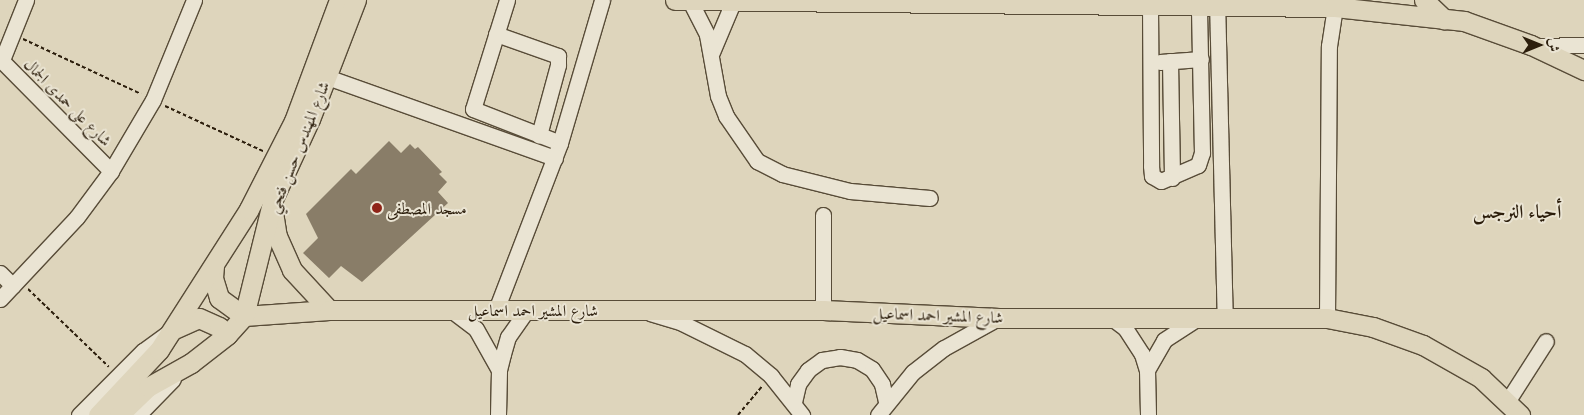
<!DOCTYPE html>
<meta charset="utf-8">
<style>
body{margin:0}
#map{position:relative;width:1584px;height:415px;overflow:hidden;background:#ded5bc;font-family:"Libre Caslon Text",Amiri,serif}
div>[style]{position:absolute}
.building>*{inset:0;background:#897d68}
.path>*{height:2px;margin-top:-1px;transform-origin:0;background:repeating-linear-gradient(90deg,#2c1e0c 0 4px,transparent 0 6.5px)}
.roads{filter:drop-shadow(1px 0 #584c38) drop-shadow(-1px 0 #584c38) drop-shadow(0 1px #584c38) drop-shadow(0 -1px #584c38)}
.minor>*{height:15px;margin:-7.5px;padding:0 7.5px;transform-origin:7.5px;border-radius:7.5px;background:#eae4d3}
.major>*{height:19px;margin:-9.5px;padding:0 9.5px;transform-origin:9.5px;border-radius:9.5px;background:#ded5bc}
.dots>*{width:14px;height:14px;translate:-50% -50%;box-sizing:border-box;border:2px solid #eae4d3;border-radius:50%}
span{translate:-50% -50%;white-space:nowrap;text-align:center;line-height:1.15;-webkit-text-stroke:4px #eae4d3;paint-order:stroke}
.street-label{font-size:16px;color:#2c1e0c}
.poi-label{font-size:16px;color:#2c1e0c}
.left{translate:0 -50%;text-align:left}
.quarter-label{font-size:19px;color:#2c1e0c;font-weight:700}
.north{position:absolute;left:1514px;top:20px;width:50px;height:50px;-webkit-text-stroke:4px #eae4d3;paint-order:stroke;rotate:90deg;font-size:14px;font-weight:700;line-height:20px;text-align:center;color:#2c1e0c}
.north::after{content:'';display:block;margin:auto;width:18px;height:22px;background:#2c1e0c;clip-path:polygon(50% 0,100% 100%,50% 72%,0 100%)}
</style>
<div id="map">
<div class="building">
<div style="clip-path:polygon(389px 141px,401px 153px,410px 144px,415px 149px,418px 147px,442px 172px,439px 174px,447px 182px,438px 192px,448px 203px,362px 282px,341px 266px,329px 278px,303px 253px,318px 238px,306px 214px,351px 169px,356px 174px)"></div>
</div>
<div class="path">
<div style="left:23px;top:39px;width:130px;rotate:25deg"></div>
<div style="left:165px;top:106px;width:108px;rotate:24.7deg"></div>
<div style="left:28px;top:289px;width:112px;rotate:43.9deg"></div>
<div style="left:738px;top:415px;width:38px;rotate:-50deg"></div>
</div>
<div class="roads">
<div class="minor">
<div style="left:507px;top:0;width:114px;rotate:107.3deg"></div>
<div style="left:473px;top:109px;width:93px;rotate:21.3deg"></div>
<div style="left:1217px;top:0;width:317px;rotate:88.6deg"></div>
<div style="left:690px;top:1px;width:38px;rotate:63deg"></div>
<div style="left:707px;top:35px;width:62px;rotate:79.8deg"></div>
<div style="left:718px;top:96px;width:22px;rotate:68deg"></div>
<div style="left:726px;top:116px;width:55px;rotate:55.4deg"></div>
<div style="left:757px;top:161px;width:28px;rotate:27deg"></div>
<div style="left:782px;top:174px;width:70px;rotate:14deg"></div>
<div style="left:850px;top:191px;width:80px;rotate:5deg"></div>
<div style="left:1150px;top:5px;width:161px;rotate:89.6deg"></div>
<div style="left:1151px;top:166px;width:10px;rotate:84deg"></div>
<div style="left:1152px;top:176px;width:10px;rotate:29deg"></div>
<div style="left:1161px;top:181px;width:40px;rotate:-23.4deg"></div>
<div style="left:1198px;top:165px;width:13px;rotate:-72deg"></div>
<div style="left:1202px;top:153px;width:148px;rotate:-91.2deg"></div>
<div style="left:496px;top:34px;width:66px;rotate:19.5deg"></div>
<div style="left:558px;top:56px;width:9px;rotate:90deg"></div>
<div style="left:558px;top:65px;width:73px;rotate:105.2deg"></div>
<div style="left:1536px;top:46px;width:48px;rotate:-1.2deg"></div>
<div style="left:712px;top:52px;width:54px;rotate:-67.2deg"></div>
<div style="left:0;top:59px;width:158px;rotate:45.3deg"></div>
<div style="left:2px;top:60px;width:65px;rotate:-68.2deg"></div>
<div style="left:1170px;top:61px;width:117px;rotate:89deg"></div>
<div style="left:1160px;top:62px;width:41px;rotate:-4.2deg"></div>
<div style="left:327px;top:77px;width:242px;rotate:19.6deg"></div>
<div style="left:0;top:273px;width:18px;rotate:45deg"></div>
<div style="left:0;top:299px;width:112px;rotate:-46.8deg"></div>
<div style="left:77px;top:217px;width:57px;rotate:-53.5deg"></div>
<div style="left:111px;top:171px;width:82px;rotate:-59.4deg"></div>
<div style="left:153px;top:100px;width:108px;rotate:-67.7deg"></div>
<div style="left:451px;top:310px;width:31px;rotate:37deg"></div>
<div style="left:476px;top:329px;width:47px;rotate:60.7deg"></div>
<div style="left:496px;top:310px;width:179px;rotate:-69deg"></div>
<div style="left:560px;top:143px;width:149px;rotate:-73.6deg"></div>
<div style="left:823px;top:310px;width:95px;rotate:-90deg"></div>
<div style="left:650px;top:313px;width:34px;rotate:17deg"></div>
<div style="left:682px;top:323px;width:70px;rotate:26.2deg"></div>
<div style="left:745px;top:354px;width:34px;rotate:40deg"></div>
<div style="left:771px;top:376px;width:50px;rotate:51.5deg"></div>
<div style="left:1327px;top:318px;width:272px;rotate:-89.6deg"></div>
<div style="left:1329px;top:46px;width:47px;rotate:-81.3deg"></div>
<div style="left:1113px;top:319px;width:15px;rotate:37deg"></div>
<div style="left:1125px;top:328px;width:31px;rotate:57deg"></div>
<div style="left:1142px;top:354px;width:17px;rotate:73deg"></div>
<div style="left:1147px;top:370px;width:45px;rotate:88.7deg"></div>
<div style="left:1147px;top:370px;width:34px;rotate:-60deg"></div>
<div style="left:1164px;top:340px;width:40px;rotate:-32.9deg"></div>
<div style="left:794px;top:402px;width:18px;rotate:-77deg"></div>
<div style="left:798px;top:384px;width:17px;rotate:-54deg"></div>
<div style="left:808px;top:370px;width:17px;rotate:-36deg"></div>
<div style="left:822px;top:360px;width:18px;rotate:-9deg"></div>
<div style="left:840px;top:357px;width:17px;rotate:10deg"></div>
<div style="left:857px;top:360px;width:17px;rotate:31deg"></div>
<div style="left:872px;top:369px;width:18px;rotate:56deg"></div>
<div style="left:882px;top:384px;width:17px;rotate:77deg"></div>
<div style="left:1507px;top:402px;width:72px;rotate:-57.4deg"></div>
<div style="left:79px;top:415px;width:91px;rotate:-45deg"></div>
<div style="left:143px;top:351px;width:31px;rotate:-36deg"></div>
<div style="left:138px;top:415px;width:50px;rotate:-45.8deg"></div>
<div style="left:498px;top:415px;width:45px;rotate:-88.7deg"></div>
<div style="left:499px;top:370px;width:16px;rotate:-76deg"></div>
<div style="left:503px;top:354px;width:18px;rotate:-74deg"></div>
<div style="left:508px;top:337px;width:33px;rotate:-55deg"></div>
<div style="left:878px;top:415px;width:55px;rotate:-50.9deg"></div>
<div style="left:913px;top:372px;width:39px;rotate:-38deg"></div>
<div style="left:944px;top:348px;width:62px;rotate:-29.1deg"></div>
</div>
<div class="major">
<div style="left:675px;top:0;width:660px;rotate:0.61deg"></div>
<div style="left:1335px;top:7px;width:130px;rotate:6.2deg"></div>
<div style="left:1464px;top:21px;width:71px;rotate:19.7deg"></div>
<div style="left:1531px;top:45px;width:59px;rotate:25.3deg"></div>
<div style="left:1424px;top:0;width:28px;rotate:44deg"></div>
<div style="left:273px;top:212px;width:24px;rotate:81deg"></div>
<div style="left:277px;top:236px;width:37px;rotate:66deg"></div>
<div style="left:292px;top:270px;width:54px;rotate:47.2deg"></div>
<div style="left:214px;top:266px;width:12px;rotate:95deg"></div>
<div style="left:213px;top:278px;width:21px;rotate:73deg"></div>
<div style="left:219px;top:298px;width:31px;rotate:36deg"></div>
<div style="left:244px;top:316px;width:85px;rotate:-4deg"></div>
<div style="left:329px;top:310px;width:494px"></div>
<div style="left:823px;top:310px;width:176px;rotate:2.6deg"></div>
<div style="left:999px;top:318px;width:328px"></div>
<div style="left:1327px;top:318px;width:47px;rotate:11.1deg"></div>
<div style="left:1373px;top:327px;width:53px;rotate:19.8deg"></div>
<div style="left:1423px;top:345px;width:67px;rotate:29.6deg"></div>
<div style="left:1481px;top:378px;width:54px;rotate:43.5deg"></div>
<div style="left:174px;top:329px;width:27px;rotate:-24deg"></div>
<div style="left:199px;top:318px;width:22px;rotate:24deg"></div>
<div style="left:219px;top:327px;width:11px;rotate:45deg"></div>
<div style="left:98px;top:415px;width:89px;rotate:-46.8deg"></div>
<div style="left:159px;top:350px;width:167px;rotate:-57.4deg"></div>
<div style="left:249px;top:209px;width:99px;rotate:-62.9deg"></div>
<div style="left:294px;top:121px;width:129px;rotate:-69.6deg"></div>
<div style="left:119px;top:415px;width:40px;rotate:-44deg"></div>
<div style="left:148px;top:387px;width:49px;rotate:-29.2deg"></div>
<div style="left:191px;top:363px;width:46px;rotate:-37.9deg"></div>
<div style="left:227px;top:335px;width:25px;rotate:-48deg"></div>
<div style="left:244px;top:316px;width:121px;rotate:-76.1deg"></div>
<div style="left:273px;top:199px;width:88px;rotate:-65.2deg"></div>
<div style="left:310px;top:119px;width:128px;rotate:-68.9deg"></div>
</div>
</div>
<div class="dots">
<div style="left:377px;top:208px;background:#8f2418"></div>
</div>
<div class="street-label">
<span style="left:68px;top:102px;rotate:45deg">شارع على حمدى الجمال</span>
<span style="left:298px;top:147px;rotate:-68deg">شارع المهندس حسن فتحي</span>
<span style="left:533px;top:310px">شارع المشير احمد اسماعيل</span>
<span style="left:938px;top:315px;rotate:2deg">شارع المشير احمد اسماعيل</span>
</div>
<div class="poi-label">
<span class="left" style="left:387px;top:208px">مسجد المصطفى</span>
</div>
<div class="quarter-label">
<span style="left:1517px;top:212px">أحياء النرجس</span>
</div>
<div class="north">ش</div>
</div>
